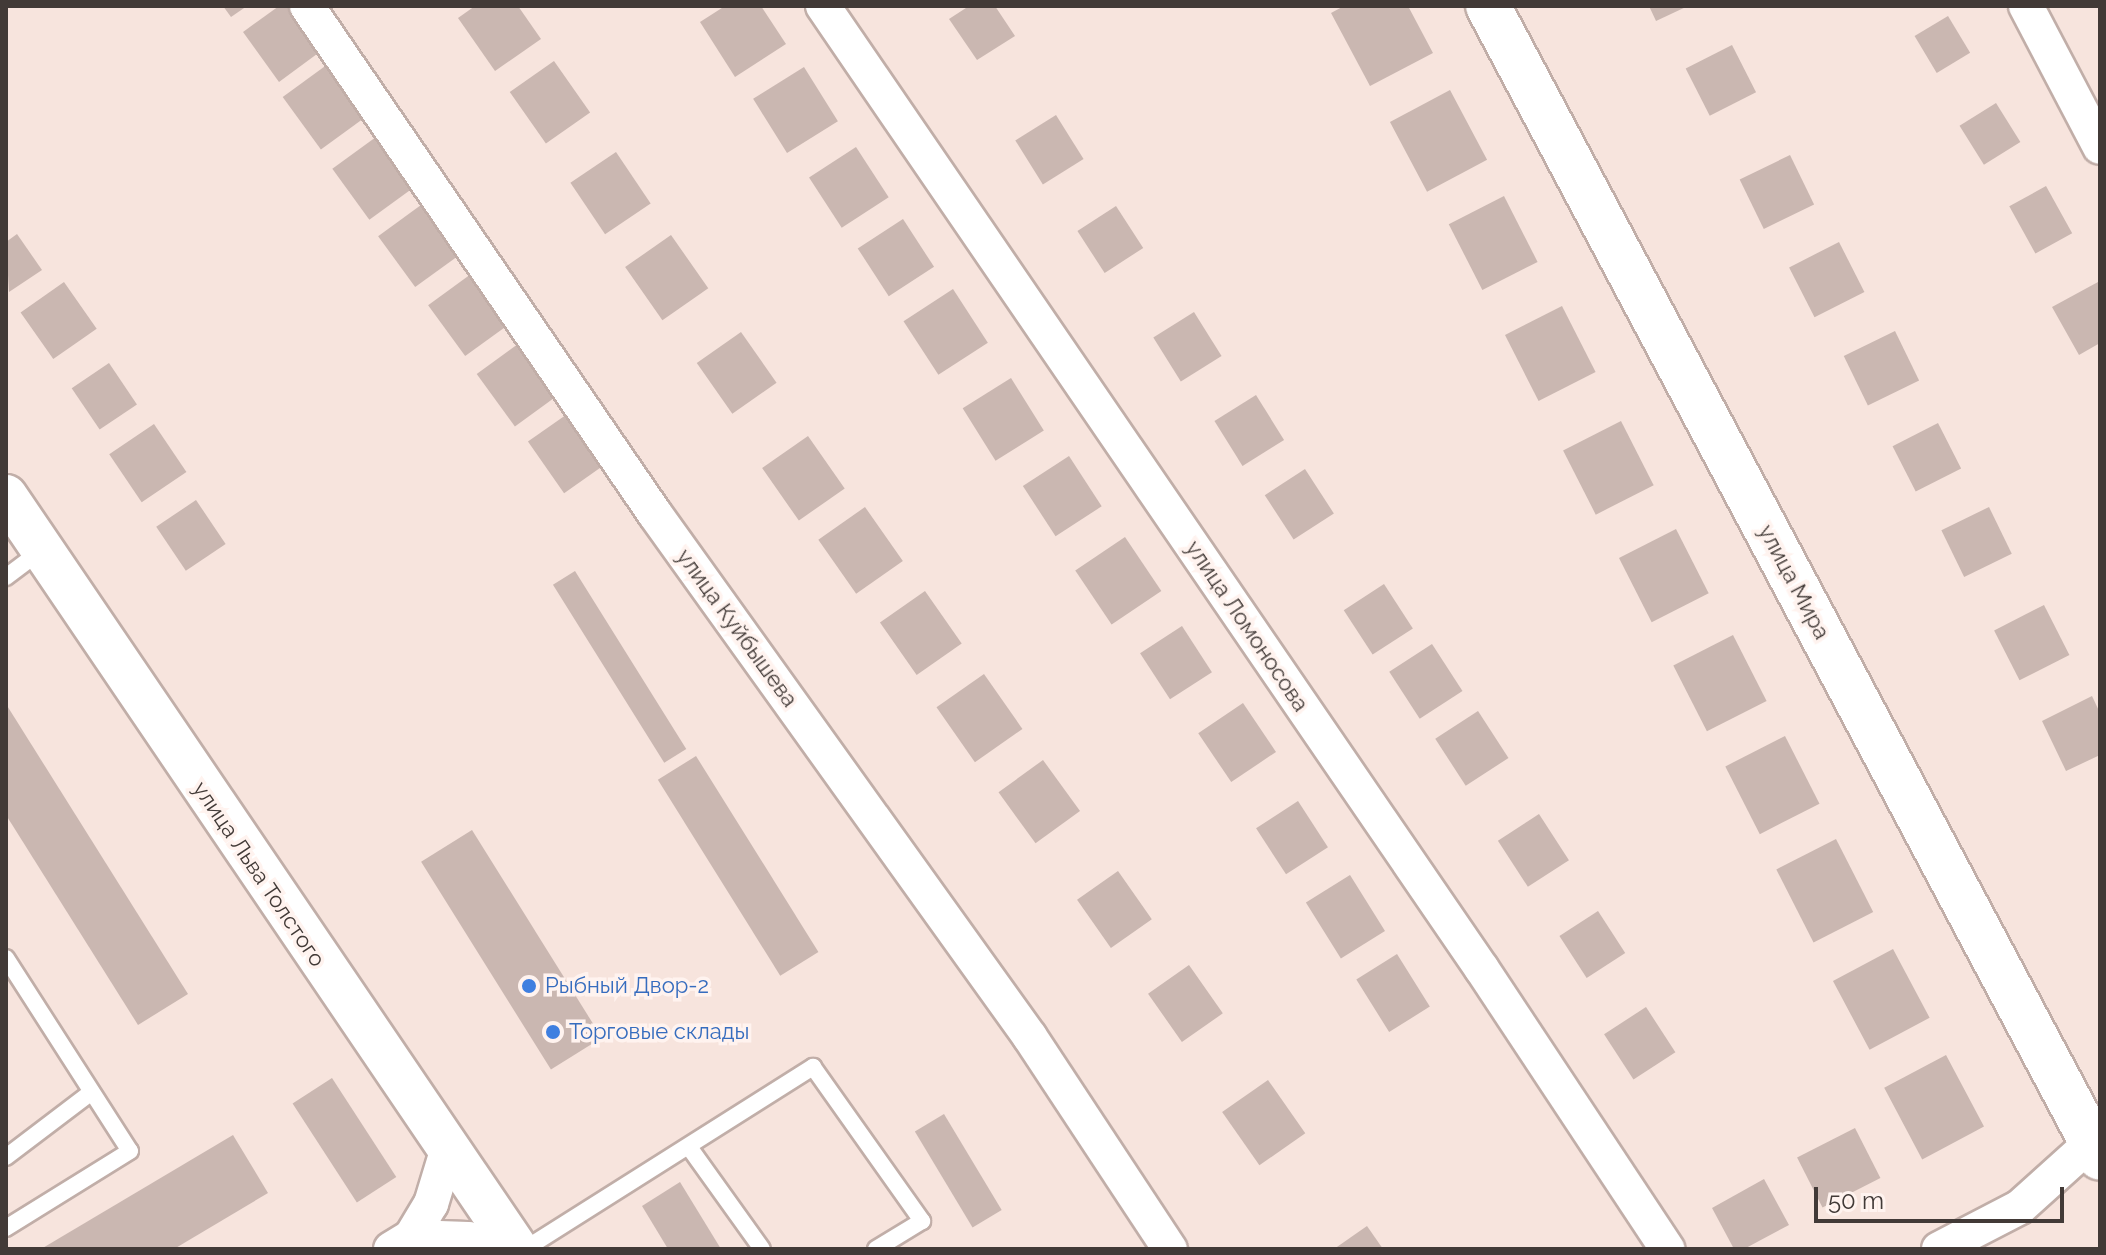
<!DOCTYPE html>
<meta charset="utf-8">
<style>
body{margin:0}
#map{position:relative;width:2106px;height:1255px;overflow:hidden;background:#f7e4dd;font-family:Raleway,sans-serif}
div>[style]{position:absolute}
.building>*{inset:0;background:#cab7b1;transform-origin:0 0}
.roads{filter:drop-shadow(2px 0 #c1aea8) drop-shadow(-2px 0 #c1aea8) drop-shadow(0 2px #c1aea8) drop-shadow(0 -2px #c1aea8)}
.service>*{height:16px;margin:-8px;padding:0 8px;transform-origin:8px;border-radius:8px;background:#fff}
.minor>*{height:34px;margin:-17px;padding:0 17px;transform-origin:17px;border-radius:17px;background:#fff}
.tertiary>*{height:42px;margin:-21px;padding:0 21px;transform-origin:21px;border-radius:21px;background:#fff}
.secondary>*{height:44px;margin:-22px;padding:0 22px;transform-origin:22px;border-radius:22px;background:#fff}
.dots>*{width:22px;height:22px;translate:-50% -50%;box-sizing:border-box;border:4px solid #fff3ef;border-radius:50%}
span{translate:-50% -50%;white-space:nowrap;text-align:center;line-height:1.15;-webkit-text-stroke:7px #fff3ef;paint-order:stroke}
.street-label{font-size:22px;color:#423a37}
.shop-label{font-size:22px;color:#366cbe}
.left{translate:0 -50%;text-align:left}
.frame{position:absolute;inset:0;border:8px solid #423a37;pointer-events:none}
.scale{position:absolute;left:1814px;top:1187px;width:250px;height:36px;box-sizing:border-box;border:4px solid #423a37;border-top:0;padding-left:10px;font-size:24px;line-height:28px;white-space:nowrap;color:#423a37;-webkit-text-stroke:6px #fff3ef;paint-order:stroke}
</style>
<div id="map">
<div class="building">
<div style="clip-path:polygon(223px 6px,247px 6px,231px 17px)"></div>
<div style="clip-path:polygon(279px 6px,289px 6px,321px 51px,279px 82px,243px 32px)"></div>
<div style="clip-path:polygon(475px 6px,518px 6px,541px 39px,495px 71px,458px 18px)"></div>
<div style="clip-path:polygon(725px 6px,761px 6px,786px 44px,735px 77px,700px 22px)"></div>
<div style="clip-path:polygon(969px 6px,995px 6px,1015px 36px,977px 60px,949px 19px)"></div>
<div style="clip-path:polygon(1344px 6px,1408px 6px,1433px 53px,1370px 86px,1331px 13px)"></div>
<div style="clip-path:polygon(1649px 6px,1688px 6px,1656px 21px)"></div>
<div style="left:1948px;top:16px;width:43px;height:39px;rotate:59deg"></div>
<div style="left:1732px;top:45px;width:53px;height:52px;rotate:63deg"></div>
<div style="left:554px;top:61px;width:63px;height:54px;rotate:55deg"></div>
<div style="left:328px;top:64px;width:65px;height:56px;rotate:54deg"></div>
<div style="left:804px;top:67px;width:64px;height:60px;rotate:58deg"></div>
<div style="left:1450px;top:90px;width:79px;height:68px;rotate:62deg"></div>
<div style="left:1996px;top:103px;width:46px;height:43px;rotate:58deg"></div>
<div style="left:1056px;top:115px;width:52px;height:48px;rotate:58deg"></div>
<div style="left:376px;top:137px;width:63px;height:54px;rotate:54deg"></div>
<div style="left:856px;top:147px;width:60px;height:56px;rotate:57deg"></div>
<div style="left:616px;top:152px;width:62px;height:55px;rotate:56deg"></div>
<div style="left:1790px;top:155px;width:55px;height:56px;rotate:64deg"></div>
<div style="left:2046px;top:186px;width:54px;height:42px;rotate:61deg"></div>
<div style="left:1504px;top:196px;width:74px;height:62px;rotate:63deg"></div>
<div style="left:421px;top:205px;width:63px;height:53px;rotate:54deg"></div>
<div style="left:1116px;top:206px;width:50px;height:46px;rotate:57deg"></div>
<div style="left:903px;top:219px;width:57px;height:54px;rotate:57deg"></div>
<div style="clip-path:polygon(17px 234px,42px 270px,9px 292px,6px 242px)"></div>
<div style="left:671px;top:235px;width:65px;height:56px;rotate:55deg"></div>
<div style="left:1839px;top:242px;width:56px;height:56px;rotate:63deg"></div>
<div style="left:471px;top:274px;width:63px;height:53px;rotate:54deg"></div>
<div style="left:64px;top:282px;width:57px;height:53px;rotate:55deg"></div>
<div style="clip-path:polygon(2098px 282px,2100px 343px,2079px 355px,2052px 307px)"></div>
<div style="left:953px;top:289px;width:64px;height:59px;rotate:57deg"></div>
<div style="left:1562px;top:306px;width:74px;height:64px;rotate:63deg"></div>
<div style="left:1194px;top:312px;width:52px;height:48px;rotate:58deg"></div>
<div style="left:1895px;top:331px;width:55px;height:57px;rotate:64deg"></div>
<div style="left:741px;top:332px;width:62px;height:54px;rotate:55deg"></div>
<div style="left:522px;top:341px;width:65px;height:56px;rotate:54deg"></div>
<div style="left:109px;top:363px;width:50px;height:45px;rotate:56deg"></div>
<div style="left:1011px;top:378px;width:62px;height:57px;rotate:58deg"></div>
<div style="left:1256px;top:395px;width:53px;height:49px;rotate:58deg"></div>
<div style="left:573px;top:410px;width:63px;height:55px;rotate:55deg"></div>
<div style="left:1621px;top:421px;width:72px;height:65px;rotate:63deg"></div>
<div style="left:1938px;top:423px;width:51px;height:51px;rotate:63deg"></div>
<div style="left:154px;top:424px;width:58px;height:54px;rotate:56deg"></div>
<div style="left:808px;top:436px;width:64px;height:56px;rotate:55deg"></div>
<div style="left:1069px;top:456px;width:60px;height:55px;rotate:57deg"></div>
<div style="left:1305px;top:469px;width:53px;height:48px;rotate:57deg"></div>
<div style="left:196px;top:500px;width:53px;height:48px;rotate:56deg"></div>
<div style="left:865px;top:507px;width:66px;height:57px;rotate:55deg"></div>
<div style="left:1989px;top:507px;width:52px;height:53px;rotate:64deg"></div>
<div style="left:1676px;top:529px;width:72px;height:64px;rotate:63deg"></div>
<div style="left:1125px;top:537px;width:65px;height:60px;rotate:56deg"></div>
<div style="left:575px;top:571px;width:210px;height:26px;rotate:58deg"></div>
<div style="left:1384px;top:584px;width:53px;height:48px;rotate:57deg"></div>
<div style="left:925px;top:591px;width:64px;height:55px;rotate:55deg"></div>
<div style="left:2044px;top:605px;width:56px;height:56px;rotate:63deg"></div>
<div style="left:1182px;top:626px;width:55px;height:50px;rotate:57deg"></div>
<div style="left:1733px;top:635px;width:74px;height:67px;rotate:63deg"></div>
<div style="left:1432px;top:644px;width:56px;height:51px;rotate:57deg"></div>
<div style="left:984px;top:674px;width:67px;height:58px;rotate:55deg"></div>
<div style="clip-path:polygon(2092px 696px,2100px 713px,2100px 755px,2066px 771px,2042px 721px)"></div>
<div style="left:1243px;top:703px;width:59px;height:54px;rotate:56deg"></div>
<div style="clip-path:polygon(6px 704px,188px 994px,138px 1025px,6px 815px)"></div>
<div style="left:1478px;top:711px;width:56px;height:51px;rotate:57deg"></div>
<div style="left:1785px;top:736px;width:76px;height:67px;rotate:63deg"></div>
<div style="left:696px;top:756px;width:231px;height:45px;rotate:58deg"></div>
<div style="left:1043px;top:760px;width:63px;height:55px;rotate:54deg"></div>
<div style="left:1298px;top:801px;width:55px;height:50px;rotate:57deg"></div>
<div style="left:1539px;top:814px;width:55px;height:49px;rotate:57deg"></div>
<div style="left:472px;top:830px;width:245px;height:60px;rotate:58deg"></div>
<div style="left:1836px;top:839px;width:82px;height:67px;rotate:63deg"></div>
<div style="left:1118px;top:871px;width:59px;height:50px;rotate:55deg"></div>
<div style="left:1350px;top:875px;width:66px;height:52px;rotate:58deg"></div>
<div style="left:1598px;top:911px;width:50px;height:46px;rotate:57deg"></div>
<div style="left:1893px;top:949px;width:78px;height:68px;rotate:62deg"></div>
<div style="left:1397px;top:954px;width:62px;height:48px;rotate:58deg"></div>
<div style="left:1189px;top:965px;width:59px;height:50px;rotate:55deg"></div>
<div style="left:1646px;top:1007px;width:54px;height:50px;rotate:57deg"></div>
<div style="left:1946px;top:1055px;width:81px;height:70px;rotate:62deg"></div>
<div style="left:332px;top:1078px;width:118px;height:47px;rotate:57deg"></div>
<div style="left:1268px;top:1080px;width:65px;height:56px;rotate:55deg"></div>
<div style="left:944px;top:1114px;width:112px;height:34px;rotate:59deg"></div>
<div style="left:1855px;top:1128px;width:56px;height:65px;rotate:63deg"></div>
<div style="clip-path:polygon(233px 1135px,268px 1193px,174px 1249px,41px 1249px)"></div>
<div style="clip-path:polygon(1764px 1179px,1789px 1225px,1744px 1249px,1734px 1249px,1712px 1208px)"></div>
<div style="clip-path:polygon(680px 1182px,721px 1249px,668px 1249px,642px 1206px)"></div>
<div style="clip-path:polygon(1367px 1226px,1383px 1249px,1334px 1249px)"></div>
</div>
<div class="roads">
<div class="service">
<div style="left:6px;top:577px;width:45px;rotate:-36.9deg"></div>
<div style="left:6px;top:958px;width:229px;rotate:57.3deg"></div>
<div style="left:130px;top:1151px;width:146px;rotate:148.2deg"></div>
<div style="left:689px;top:1147px;width:125px;rotate:54.4deg"></div>
<div style="left:6px;top:1157px;width:104px;rotate:-37.2deg"></div>
<div style="left:525px;top:1249px;width:341px;rotate:-32.3deg"></div>
<div style="left:813px;top:1067px;width:189px;rotate:54.7deg"></div>
<div style="left:922px;top:1221px;width:54px;rotate:148.7deg"></div>
</div>
<div class="minor">
<div style="left:307px;top:6px;width:616px;rotate:55.59deg"></div>
<div style="left:655px;top:514px;width:644px;rotate:54.36deg"></div>
<div style="left:1030px;top:1037px;width:254px;rotate:56.6deg"></div>
<div style="left:823px;top:6px;width:1167px;rotate:55.62deg"></div>
<div style="left:1482px;top:969px;width:336px;rotate:56.5deg"></div>
<div style="left:2026px;top:6px;width:159px;rotate:62.3deg"></div>
<div style="left:411px;top:1237px;width:57px;rotate:2deg"></div>
<div style="left:468px;top:1239px;width:39px;rotate:15deg"></div>
<div style="left:391px;top:1249px;width:23px;rotate:-31deg"></div>
<div style="left:411px;top:1237px;width:39px;rotate:-59deg"></div>
<div style="left:431px;top:1204px;width:59px;rotate:-73.1deg"></div>
<div style="left:1939px;top:1249px;width:91px;rotate:-27.4deg"></div>
<div style="left:2020px;top:1207px;width:108px;rotate:-42deg"></div>
</div>
<div class="tertiary">
<div style="left:6px;top:496px;width:910px;rotate:55.84deg"></div>
</div>
<div class="secondary">
<div style="left:1488px;top:6px;width:1304px;rotate:62.02deg"></div>
</div>
</div>
<div class="dots">
<div style="left:529px;top:986px;background:#3f7fe0"></div>
<div style="left:553px;top:1032px;background:#3f7fe0"></div>
</div>
<div class="street-label">
<span style="left:1794px;top:582px;rotate:62deg">улица Мира</span>
<span style="left:1247px;top:626px;rotate:56deg">улица Ломоносова</span>
<span style="left:737px;top:628px;rotate:54deg">улица Куйбышева</span>
<span style="left:259px;top:874px;rotate:56deg">улица Льва Толстого</span>
</div>
<div class="shop-label">
<span class="left" style="left:545px;top:986px">Рыбный Двор-2</span>
<span class="left" style="left:569px;top:1032px">Торговые склады</span>
</div>
<div class="frame"></div>
<div class="scale">50 m</div>
</div>
